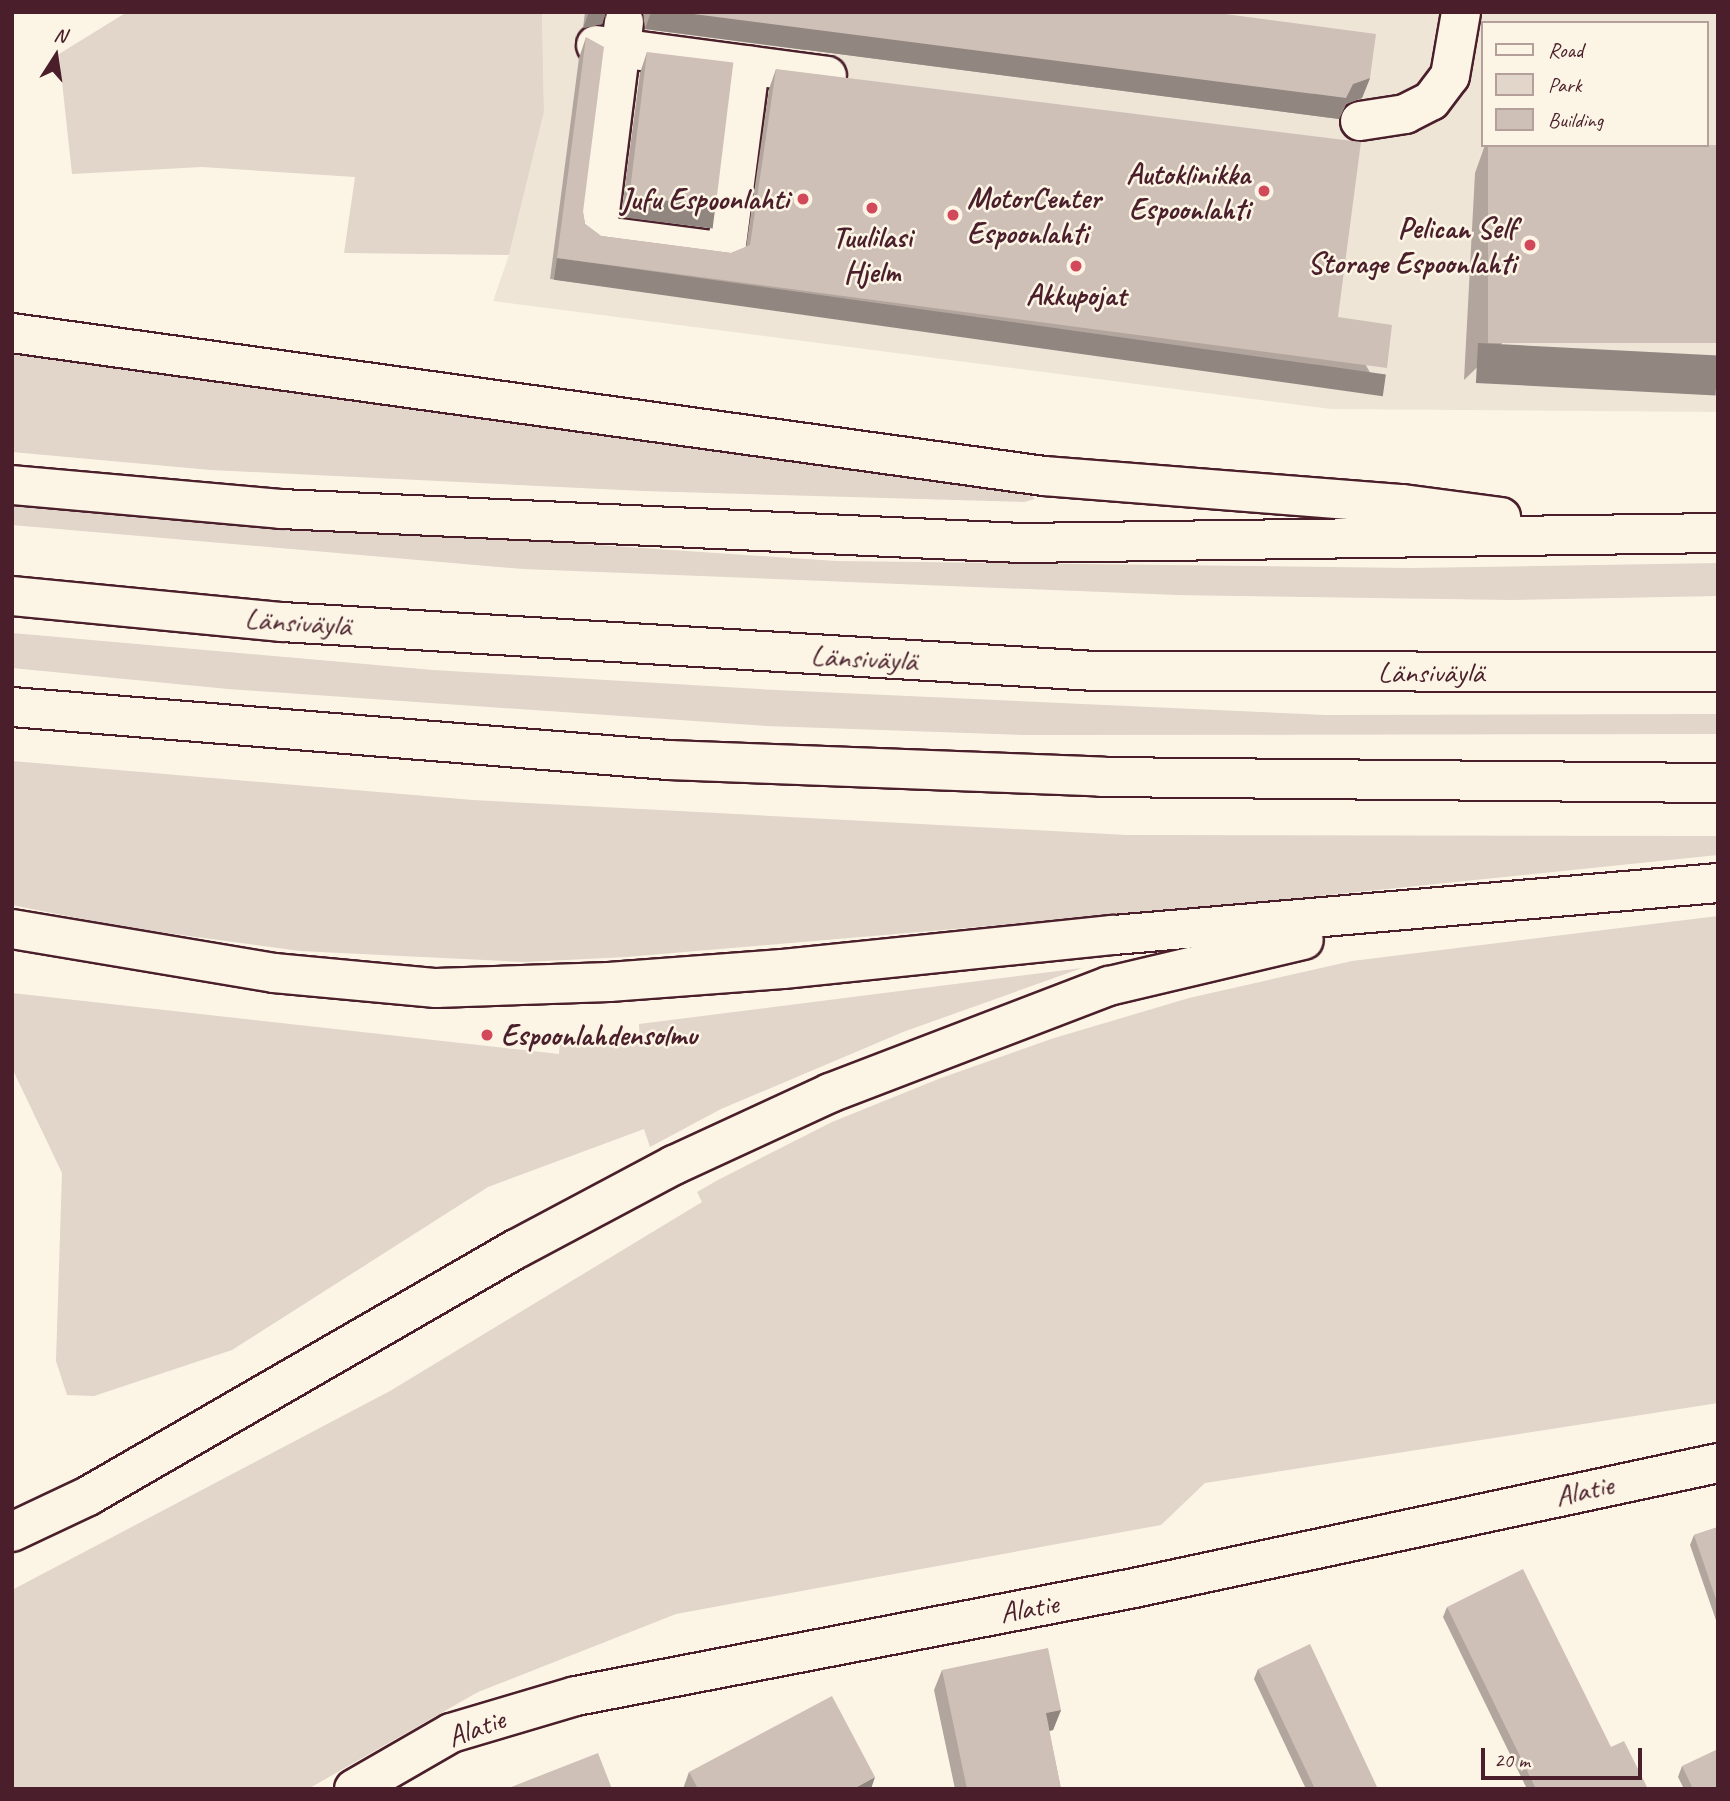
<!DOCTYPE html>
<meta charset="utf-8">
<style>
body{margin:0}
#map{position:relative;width:1730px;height:1801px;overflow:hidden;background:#fcf5e5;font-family:Caveat,sans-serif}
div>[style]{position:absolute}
.built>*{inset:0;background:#eee5d7}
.green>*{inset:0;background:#e2d5ca}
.roads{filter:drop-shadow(2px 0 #4a1f2b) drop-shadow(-2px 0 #4a1f2b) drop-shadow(0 2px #4a1f2b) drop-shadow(0 -2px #4a1f2b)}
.minor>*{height:38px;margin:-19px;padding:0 19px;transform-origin:19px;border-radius:19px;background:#fcf5e5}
.highway>*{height:38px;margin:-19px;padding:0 19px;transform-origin:19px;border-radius:19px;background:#fcf5e5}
.wall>*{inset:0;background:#b2a59d}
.shaded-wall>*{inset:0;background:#918680;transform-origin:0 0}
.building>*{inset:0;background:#cfc0b7;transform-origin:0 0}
.dots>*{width:19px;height:19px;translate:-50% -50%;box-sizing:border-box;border:4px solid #fcf5e5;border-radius:50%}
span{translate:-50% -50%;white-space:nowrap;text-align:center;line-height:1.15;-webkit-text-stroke:5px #fcf5e5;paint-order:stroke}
.poi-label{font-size:30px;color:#4a1f2b;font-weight:700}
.right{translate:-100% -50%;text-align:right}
.left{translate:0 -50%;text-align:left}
.street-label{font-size:30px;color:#4a1f2b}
.frame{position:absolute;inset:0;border:14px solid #4a1f2b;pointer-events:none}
.legend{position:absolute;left:1481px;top:21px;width:228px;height:126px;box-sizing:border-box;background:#fcf5e5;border:2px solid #b59f9b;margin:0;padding:9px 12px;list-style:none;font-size:21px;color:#4a1f2b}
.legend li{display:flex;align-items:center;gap:14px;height:35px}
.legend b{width:35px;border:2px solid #b59f9b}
.north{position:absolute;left:21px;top:21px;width:70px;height:70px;-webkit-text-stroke:5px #fcf5e5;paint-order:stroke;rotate:12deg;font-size:19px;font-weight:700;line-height:28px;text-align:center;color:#4a1f2b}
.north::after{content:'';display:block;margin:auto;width:24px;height:32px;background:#4a1f2b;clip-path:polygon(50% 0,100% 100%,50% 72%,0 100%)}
.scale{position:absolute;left:1481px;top:1748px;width:161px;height:32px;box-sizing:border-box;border:4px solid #4a1f2b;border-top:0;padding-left:9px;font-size:21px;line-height:24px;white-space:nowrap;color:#4a1f2b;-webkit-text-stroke:5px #fcf5e5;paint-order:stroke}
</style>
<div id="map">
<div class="built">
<div style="clip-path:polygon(evenodd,542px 12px,1718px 12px,1718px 412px,1331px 409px,493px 301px,509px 255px,544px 112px,542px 12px,1483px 23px,1707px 23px,1707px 145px,1483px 145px,1483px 23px)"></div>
</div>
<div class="green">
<div style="clip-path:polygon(127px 12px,542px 12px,544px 112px,509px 255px,344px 253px,355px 177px,202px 167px,72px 174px,59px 54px)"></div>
<div style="clip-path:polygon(12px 354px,1030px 494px,1035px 499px,1024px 502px,643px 491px,211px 470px,12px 452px)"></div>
<div style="clip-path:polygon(12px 506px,836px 561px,1412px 568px,1718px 563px,1718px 596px,1511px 600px,1177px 595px,523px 569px,12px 525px)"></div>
<div style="clip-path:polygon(12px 633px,433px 670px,776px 690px,1325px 715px,1718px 714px,1718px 734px,1026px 735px,766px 726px,228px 689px,12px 668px)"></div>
<div style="clip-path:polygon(12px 761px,473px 800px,1126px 835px,1718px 836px,1718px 855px,1211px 907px,626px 957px,525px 962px,300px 951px,122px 927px,12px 905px)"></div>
<div style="clip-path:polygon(1718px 916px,1718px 1403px,1205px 1483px,1161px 1525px,676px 1614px,478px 1692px,308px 1789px,12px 1789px,12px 1590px,390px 1391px,702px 1202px,697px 1192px,718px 1180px,832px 1122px,941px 1078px,1051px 1039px,1189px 998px,1352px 961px)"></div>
<div style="clip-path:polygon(1082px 968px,903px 1032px,721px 1109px,650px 1147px,644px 1129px,488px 1187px,232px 1350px,94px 1396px,67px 1395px,56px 1361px,62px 1173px,12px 1068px,12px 993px,559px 1054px,560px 1042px,640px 1043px,639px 1024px)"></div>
</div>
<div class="roads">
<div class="minor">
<div style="left:624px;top:22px;width:215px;rotate:97.2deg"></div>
<div style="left:597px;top:235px;width:130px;rotate:7.5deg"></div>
<div style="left:726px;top:252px;width:188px;rotate:-82.6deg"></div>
<div style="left:596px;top:45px;width:233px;rotate:7.6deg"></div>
<div style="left:1360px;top:121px;width:46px;rotate:-8.8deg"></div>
<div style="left:1405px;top:114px;width:29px;rotate:-27deg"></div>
<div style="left:1431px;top:101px;width:31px;rotate:-53deg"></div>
<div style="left:1450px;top:76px;width:65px;rotate:-80.2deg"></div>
<div style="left:354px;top:1789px;width:112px;rotate:-30deg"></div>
<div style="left:451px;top:1733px;width:130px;rotate:-16.5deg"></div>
<div style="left:576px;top:1696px;width:568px;rotate:-10.95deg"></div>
<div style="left:1134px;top:1588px;width:597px;rotate:-12.08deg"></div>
</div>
<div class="highway">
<div style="left:12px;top:333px;width:1042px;rotate:7.89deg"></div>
<div style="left:1044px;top:476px;width:360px;rotate:4.5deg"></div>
<div style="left:1403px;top:504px;width:99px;rotate:7.6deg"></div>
<div style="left:12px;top:485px;width:270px;rotate:5.1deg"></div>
<div style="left:281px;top:509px;width:741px;rotate:2.63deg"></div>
<div style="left:1021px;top:543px;width:697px;rotate:-0.82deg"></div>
<div style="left:12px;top:596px;width:271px;rotate:5.5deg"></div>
<div style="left:282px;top:622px;width:813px;rotate:3.45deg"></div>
<div style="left:1094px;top:671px;width:624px;rotate:0.09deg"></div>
<div style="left:12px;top:707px;width:658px;rotate:4.62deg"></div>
<div style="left:668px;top:760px;width:433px;rotate:2.2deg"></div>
<div style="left:1101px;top:777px;width:617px;rotate:0.56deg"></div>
<div style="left:12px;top:929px;width:266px;rotate:9.5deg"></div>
<div style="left:274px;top:973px;width:163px;rotate:5.3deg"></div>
<div style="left:436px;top:988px;width:173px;rotate:-2deg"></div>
<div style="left:609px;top:982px;width:174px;rotate:-4.3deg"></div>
<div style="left:783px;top:969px;width:333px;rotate:-5.9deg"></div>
<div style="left:1114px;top:935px;width:606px;rotate:-4.92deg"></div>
<div style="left:12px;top:1532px;width:84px;rotate:-25.3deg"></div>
<div style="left:88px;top:1496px;width:494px;rotate:-30deg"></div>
<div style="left:516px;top:1249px;width:179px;rotate:-28deg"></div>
<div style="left:674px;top:1165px;width:172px;rotate:-24.8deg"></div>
<div style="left:830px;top:1093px;width:299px;rotate:-21deg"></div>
<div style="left:1109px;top:986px;width:200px;rotate:-13.3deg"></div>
</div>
</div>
<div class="wall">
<div style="clip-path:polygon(585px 12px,606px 12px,602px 24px,583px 28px)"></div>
<div style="clip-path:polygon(643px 12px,1210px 12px,1370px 78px,1362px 98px,1346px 104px,1339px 119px,645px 29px)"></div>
<div style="clip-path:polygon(586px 37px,583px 212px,585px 224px,601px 236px,731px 253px,746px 247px,769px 89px,776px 69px,1338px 317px,1379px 388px,550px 279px,579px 58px)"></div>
<div style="clip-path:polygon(647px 52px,715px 207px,707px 227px,621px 216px,640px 73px)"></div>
<div style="clip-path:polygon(1485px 145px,1707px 145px,1464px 380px,1475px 173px)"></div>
<div style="clip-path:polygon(1718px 1527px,1718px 1626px,1690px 1545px,1694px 1535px)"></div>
<div style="clip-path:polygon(1447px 1607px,1611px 1747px,1648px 1789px,1527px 1789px,1443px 1617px)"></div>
<div style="clip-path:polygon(1258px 1669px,1378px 1789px,1306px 1789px,1254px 1679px)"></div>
<div style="clip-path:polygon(942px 1670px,1061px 1710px,1053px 1730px,1049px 1731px,1061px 1789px,955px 1789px,934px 1690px)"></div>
<div style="clip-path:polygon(1682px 1766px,1718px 1789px,1684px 1789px,1678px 1777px)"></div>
<div style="clip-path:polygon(689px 1772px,871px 1789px,683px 1789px)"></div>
</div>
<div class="shaded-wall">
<div style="clip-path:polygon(589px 12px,606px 12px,602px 24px,583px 28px)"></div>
<div style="clip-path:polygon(651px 12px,678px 12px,1353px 84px,1370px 78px,1362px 98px,1346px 104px,1339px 119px,645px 29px)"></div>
<div style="left:629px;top:196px;width:87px;height:22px;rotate:7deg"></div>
<div style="left:557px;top:258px;width:837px;height:22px;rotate:8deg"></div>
<div style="left:1478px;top:343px;width:240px;height:40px;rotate:3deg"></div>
<div style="clip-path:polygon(1061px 1710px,1053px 1730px,1039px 1733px,1046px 1713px)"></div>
<div style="clip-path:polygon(875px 1777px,871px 1789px,853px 1789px)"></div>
</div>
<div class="building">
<div style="clip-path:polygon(678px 12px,1210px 12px,1376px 34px,1370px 78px,1353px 84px,1346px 98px)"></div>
<div style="clip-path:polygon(586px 37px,604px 47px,583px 212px,585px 224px,601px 236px,731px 253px,750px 245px,776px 69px,1361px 142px,1338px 317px,1392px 325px,1387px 368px,557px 258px)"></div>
<div style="left:647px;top:52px;width:87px;height:145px;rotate:7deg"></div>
<div style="left:1488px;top:145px;width:230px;height:198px"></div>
<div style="clip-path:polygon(1718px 1527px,1718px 1605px,1694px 1535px)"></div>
<div style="clip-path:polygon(1523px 1569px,1611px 1747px,1624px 1741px,1648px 1789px,1536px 1789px,1447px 1607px)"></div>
<div style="clip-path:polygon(1310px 1644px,1378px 1789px,1315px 1789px,1258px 1669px)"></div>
<div style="clip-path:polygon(1048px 1648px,1061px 1710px,1046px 1713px,1061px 1789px,967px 1789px,942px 1670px)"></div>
<div style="clip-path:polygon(832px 1696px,875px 1777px,853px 1789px,698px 1789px,689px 1772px)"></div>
<div style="clip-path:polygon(1718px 1749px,1718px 1789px,1693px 1789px,1682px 1766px)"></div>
<div style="clip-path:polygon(598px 1753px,612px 1789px,506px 1789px)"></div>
</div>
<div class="dots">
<div style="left:1264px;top:191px;background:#d1495b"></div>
<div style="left:803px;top:199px;background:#d1495b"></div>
<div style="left:872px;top:208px;background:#d1495b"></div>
<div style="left:953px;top:215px;background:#d1495b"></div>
<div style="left:1530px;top:245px;background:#d1495b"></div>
<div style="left:1076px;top:266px;background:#d1495b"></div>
<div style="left:487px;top:1035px;background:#d1495b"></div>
</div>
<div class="poi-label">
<span class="right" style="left:1250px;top:191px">Autoklinikka<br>Espoonlahti</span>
<span class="left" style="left:967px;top:215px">MotorCenter<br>Espoonlahti</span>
<span class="right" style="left:789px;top:199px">Jufu Espoonlahti</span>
<span class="right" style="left:1516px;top:245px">Pelican Self<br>Storage Espoonlahti</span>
<span style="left:872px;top:254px">Tuulilasi<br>Hjelm</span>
<span style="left:1076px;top:295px">Akkupojat</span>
<span class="left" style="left:501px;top:1035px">Espoonlahdensolmu</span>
</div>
<div class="street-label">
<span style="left:298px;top:622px;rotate:4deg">Länsiväylä</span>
<span style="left:864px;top:658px;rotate:3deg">Länsiväylä</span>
<span style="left:1431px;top:672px">Länsiväylä</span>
<span style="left:1584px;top:1490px;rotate:-12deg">Alatie</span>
<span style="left:1029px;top:1608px;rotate:-10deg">Alatie</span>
<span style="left:476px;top:1728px;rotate:-20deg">Alatie</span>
</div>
<div class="frame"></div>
<ul class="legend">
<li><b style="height:9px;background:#fcf5e5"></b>Road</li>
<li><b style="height:19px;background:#e2d5ca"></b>Park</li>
<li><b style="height:19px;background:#cfc0b7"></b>Building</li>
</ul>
<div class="north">N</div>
<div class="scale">20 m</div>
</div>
